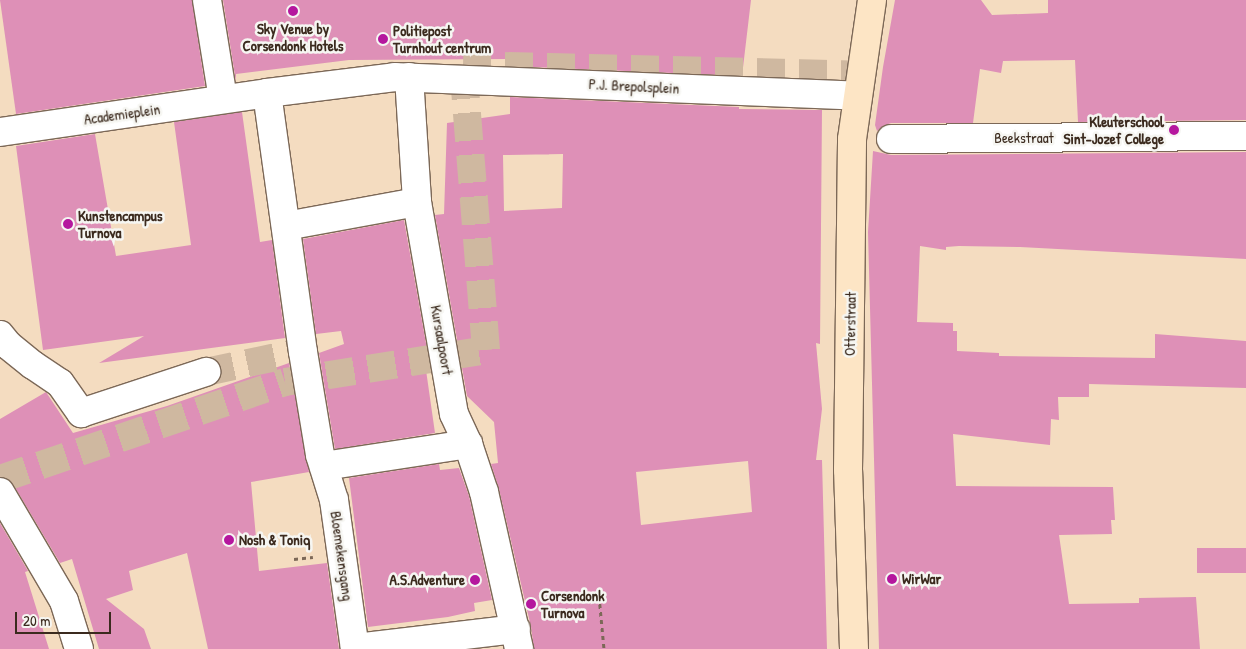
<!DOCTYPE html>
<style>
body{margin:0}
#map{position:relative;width:1246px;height:649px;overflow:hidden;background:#f4dcc0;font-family:"Patrick Hand",sans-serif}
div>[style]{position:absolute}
.building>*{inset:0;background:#de90b7;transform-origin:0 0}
.street-tunnel>*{height:28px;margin-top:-14px;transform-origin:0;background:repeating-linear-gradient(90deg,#cfb8a0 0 28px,transparent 0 42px)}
.path>*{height:3px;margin-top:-1.5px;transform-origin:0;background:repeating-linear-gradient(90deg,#7c6857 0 4px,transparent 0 8px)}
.roads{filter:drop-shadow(1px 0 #7c6857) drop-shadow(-1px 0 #7c6857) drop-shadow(0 1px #7c6857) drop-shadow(0 -1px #7c6857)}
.street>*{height:28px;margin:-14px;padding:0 14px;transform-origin:14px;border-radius:14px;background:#fff}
.secondary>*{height:28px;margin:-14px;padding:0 14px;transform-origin:14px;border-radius:14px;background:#fde5c5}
.dots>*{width:14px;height:14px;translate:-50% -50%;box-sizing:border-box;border:2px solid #f6f6f2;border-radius:50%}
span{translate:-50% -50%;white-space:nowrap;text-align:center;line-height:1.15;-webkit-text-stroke:5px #f6f6f2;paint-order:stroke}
.poi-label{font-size:15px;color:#3b2a1e;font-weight:700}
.left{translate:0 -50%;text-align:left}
.right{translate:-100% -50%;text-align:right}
.street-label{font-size:15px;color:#3b2a1e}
.scale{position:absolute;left:15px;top:612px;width:96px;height:22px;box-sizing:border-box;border:2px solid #3b2a1e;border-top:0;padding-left:6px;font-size:15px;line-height:18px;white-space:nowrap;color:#3b2a1e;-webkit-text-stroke:4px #f6f6f2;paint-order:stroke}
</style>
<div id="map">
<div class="building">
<div style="clip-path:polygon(0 0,192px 0,205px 86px,16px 114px)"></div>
<div style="clip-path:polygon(223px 0,751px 0,742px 76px,509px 66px,509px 59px,349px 60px,236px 74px,236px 82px)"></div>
<div style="clip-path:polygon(895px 0,981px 0,992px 15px,1048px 13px,1048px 0,1246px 0,1246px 120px,1078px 122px,1075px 60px,1003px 61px,1001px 73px,980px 69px,973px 123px,891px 123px,883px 126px,877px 131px,875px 125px,883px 67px)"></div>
<div style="clip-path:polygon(evenodd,510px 97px,739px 107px,739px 109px,822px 110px,820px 344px,816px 343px,822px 409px,816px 460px,822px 460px,827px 649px,534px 649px,531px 627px,499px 489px,491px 464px,498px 463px,494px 422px,467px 396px,435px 215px,444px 214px,447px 123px,510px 114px,510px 97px,563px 154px,562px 208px,504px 211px,503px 155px,563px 154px,510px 97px,748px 461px,752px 512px,641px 525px,636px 472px,748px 461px)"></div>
<div style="clip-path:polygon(242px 112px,260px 242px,272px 240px,285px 338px,99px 363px,144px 336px,43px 350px,16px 146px,95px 134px,116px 256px,191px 245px,174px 122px)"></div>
<div style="clip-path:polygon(873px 151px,891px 155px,1246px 152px,1246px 259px,1020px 247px,959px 246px,946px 247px,946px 250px,920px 246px,917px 322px,953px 323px,953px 331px,957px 331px,957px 351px,999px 353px,999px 356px,1155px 358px,1155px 334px,1246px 341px,1246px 388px,1089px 384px,1089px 397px,1058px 397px,1059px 420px,1051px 419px,1050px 445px,953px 434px,956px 486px,1113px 487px,1115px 520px,1111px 520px,1112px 534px,1059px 535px,1069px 604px,1139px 603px,1139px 598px,1196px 597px,1200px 649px,879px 649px,868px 232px)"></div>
<div style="clip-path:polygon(404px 220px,429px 360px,424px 356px,435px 433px,335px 449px,319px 353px,344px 344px,341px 331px,316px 334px,303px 239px)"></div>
<div style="clip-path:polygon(289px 363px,309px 472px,251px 482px,259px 571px,327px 563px,339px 649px,208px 649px,187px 553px,129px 571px,133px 590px,106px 599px,144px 629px,151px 649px,99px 649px,72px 559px,60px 563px,13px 484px,7px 478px,0 476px,0 419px,46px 392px,73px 433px,167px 406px)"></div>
<div style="clip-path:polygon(439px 464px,440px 470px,459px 468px,469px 496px,492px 600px,474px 603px,475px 611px,448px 617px,368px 627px,349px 478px)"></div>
<div style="clip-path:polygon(0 523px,28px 571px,25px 572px,49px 649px,0 649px)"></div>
<div style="left:1246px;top:548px;width:25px;height:49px;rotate:90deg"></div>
</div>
<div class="street-tunnel">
<div style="left:206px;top:372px;width:86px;rotate:-12.1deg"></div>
<div style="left:0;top:479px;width:301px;rotate:-18.8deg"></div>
<div style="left:285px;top:382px;width:204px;rotate:-9deg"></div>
<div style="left:486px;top:350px;width:286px;rotate:-94.6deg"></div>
<div style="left:463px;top:65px;width:398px;rotate:1.4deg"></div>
</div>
<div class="path">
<div style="left:294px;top:559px;width:19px;rotate:-6deg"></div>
<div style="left:599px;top:596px;width:53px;rotate:84.6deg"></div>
</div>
<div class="roads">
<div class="street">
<div style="left:207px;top:0;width:100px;rotate:80.8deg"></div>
<div style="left:409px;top:77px;width:125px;rotate:86.3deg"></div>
<div style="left:417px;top:202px;width:215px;rotate:80.1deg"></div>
<div style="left:454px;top:414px;width:33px;rotate:65deg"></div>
<div style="left:468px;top:444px;width:51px;rotate:71.6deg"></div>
<div style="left:484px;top:492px;width:161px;rotate:77.4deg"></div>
<div style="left:267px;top:93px;width:261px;rotate:82.1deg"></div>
<div style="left:303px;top:352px;width:104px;rotate:80.6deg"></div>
<div style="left:320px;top:455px;width:47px;rotate:72.7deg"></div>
<div style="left:334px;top:500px;width:150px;rotate:82deg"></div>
<div style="left:0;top:132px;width:270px;rotate:-8.3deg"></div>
<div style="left:267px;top:93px;width:129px;rotate:-7.1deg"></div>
<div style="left:395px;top:77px;width:463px;rotate:2.3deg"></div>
<div style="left:891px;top:139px;width:355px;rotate:-0.5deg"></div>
<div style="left:286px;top:226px;width:133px;rotate:-10.4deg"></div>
<div style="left:0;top:335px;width:13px;rotate:51deg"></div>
<div style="left:8px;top:345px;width:32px;rotate:39deg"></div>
<div style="left:33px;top:365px;width:32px;rotate:34deg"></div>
<div style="left:60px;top:383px;width:37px;rotate:55deg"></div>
<div style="left:81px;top:413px;width:132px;rotate:-18.2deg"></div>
<div style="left:324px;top:466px;width:146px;rotate:-8.7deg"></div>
<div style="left:0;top:492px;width:126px;rotate:59.6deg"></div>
<div style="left:64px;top:601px;width:50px;rotate:72.6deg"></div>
<div style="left:355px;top:648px;width:162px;rotate:-6.7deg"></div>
</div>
<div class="secondary">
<div style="left:854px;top:649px;width:179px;rotate:-91.9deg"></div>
<div style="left:848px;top:470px;width:331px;rotate:-89.3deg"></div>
<div style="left:852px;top:139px;width:140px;rotate:-81.8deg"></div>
</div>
</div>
<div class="dots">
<div style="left:293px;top:11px;background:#b5179e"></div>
<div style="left:383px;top:39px;background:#b5179e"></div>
<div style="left:1174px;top:130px;background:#b5179e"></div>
<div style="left:68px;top:224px;background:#b5179e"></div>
<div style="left:229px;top:540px;background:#b5179e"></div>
<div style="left:892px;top:579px;background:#b5179e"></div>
<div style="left:475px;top:580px;background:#b5179e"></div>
<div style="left:531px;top:604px;background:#b5179e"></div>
</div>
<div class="poi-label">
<span style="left:293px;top:37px">Sky Venue by<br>Corsendonk Hotels</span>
<span class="left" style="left:393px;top:39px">Politiepost<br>Turnhout centrum</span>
<span class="right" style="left:1164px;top:130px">Kleuterschool<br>Sint-Jozef College</span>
<span class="left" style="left:78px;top:224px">Kunstencampus<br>Turnova</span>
<span class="left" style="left:239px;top:540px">Nosh &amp; Toniq</span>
<span class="left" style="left:902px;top:579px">WirWar</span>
<span class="right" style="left:465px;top:580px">A.S.Adventure</span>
<span class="left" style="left:541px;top:604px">Corsendonk<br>Turnova</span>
</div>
<div class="street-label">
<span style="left:634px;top:86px;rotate:3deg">P.J. Brepolsplein</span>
<span style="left:122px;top:114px;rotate:-8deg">Academieplein</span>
<span style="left:1024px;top:138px">Beekstraat</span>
<span style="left:850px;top:324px;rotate:-89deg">Otterstraat</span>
<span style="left:442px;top:340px;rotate:80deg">Kursaalpoort</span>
<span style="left:342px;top:556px;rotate:82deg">Bloemekensgang</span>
</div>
<div class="scale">20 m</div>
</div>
